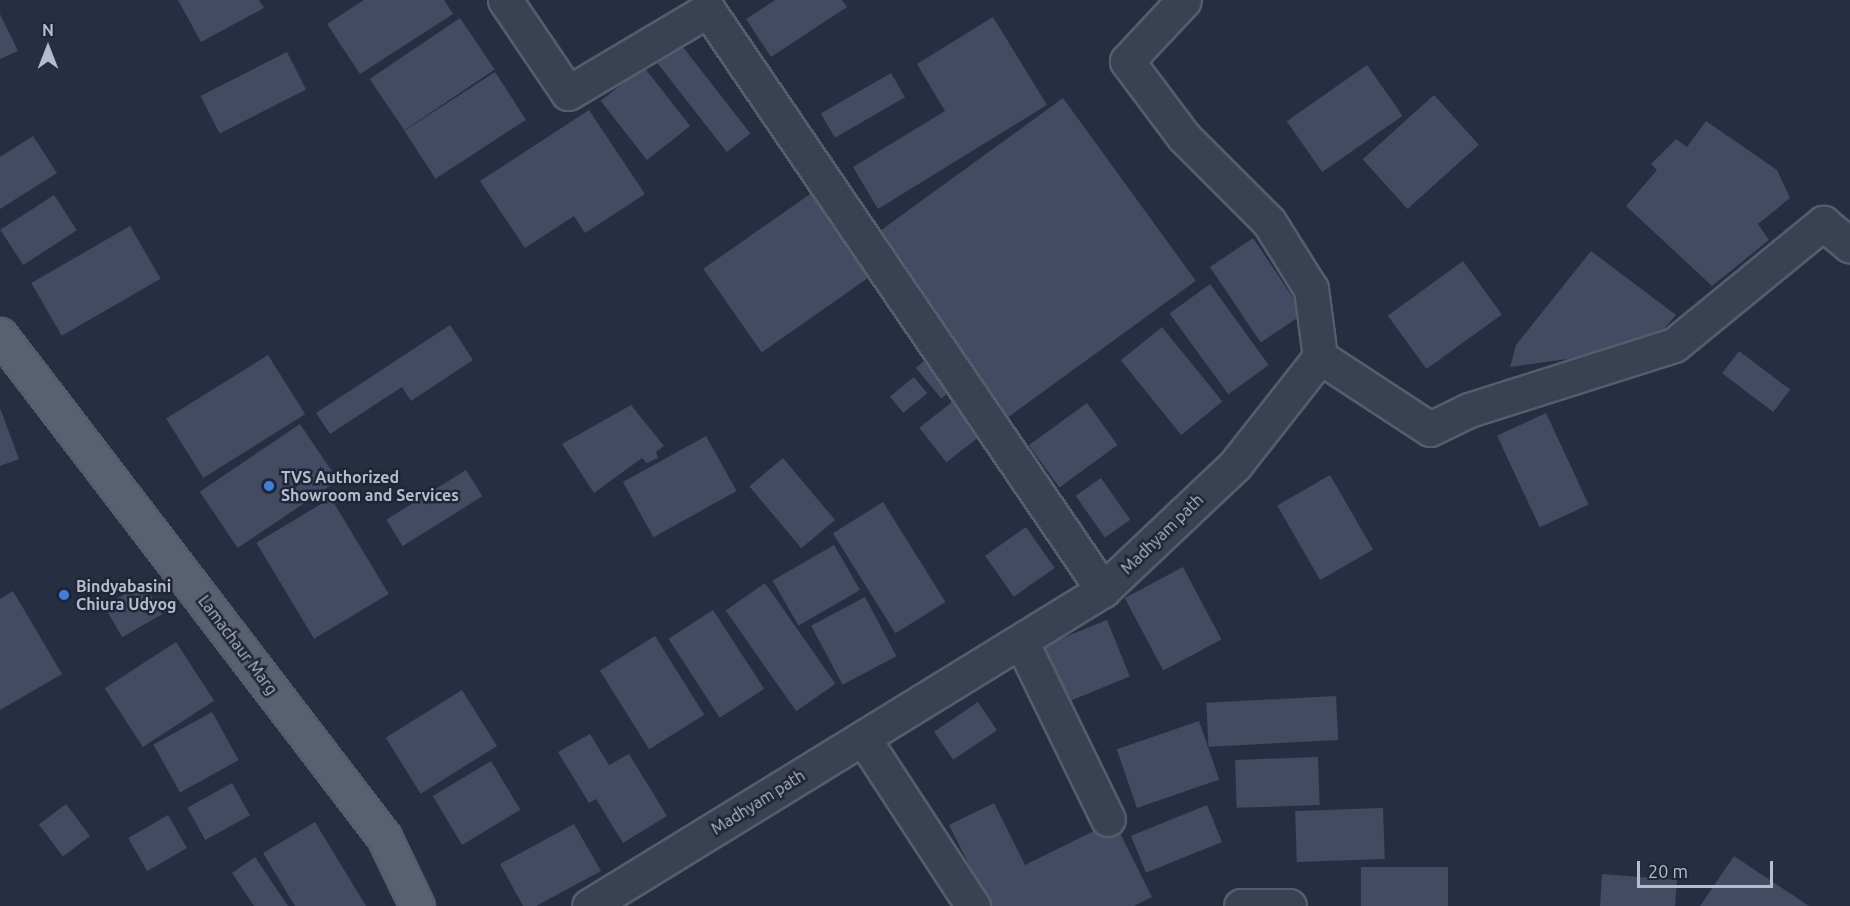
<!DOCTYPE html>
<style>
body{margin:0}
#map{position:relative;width:1850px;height:906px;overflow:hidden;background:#262e42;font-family:Ubuntu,sans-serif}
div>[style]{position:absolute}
.building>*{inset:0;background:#424b62;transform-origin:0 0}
.roads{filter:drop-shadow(2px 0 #555c6c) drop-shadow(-2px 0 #555c6c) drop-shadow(0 2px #555c6c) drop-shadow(0 -2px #555c6c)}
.street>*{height:33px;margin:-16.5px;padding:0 16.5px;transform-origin:16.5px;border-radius:16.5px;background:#3a4152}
.primary>*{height:33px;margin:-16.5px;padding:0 16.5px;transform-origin:16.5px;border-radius:16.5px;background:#586072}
.dots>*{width:16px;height:16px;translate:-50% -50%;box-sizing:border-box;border:3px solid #1f2637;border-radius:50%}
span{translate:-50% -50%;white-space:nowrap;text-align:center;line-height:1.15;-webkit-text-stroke:5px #1f2637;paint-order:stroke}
.poi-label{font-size:16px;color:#b7bccc;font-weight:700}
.left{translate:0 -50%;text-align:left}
.street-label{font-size:16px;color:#b7bccc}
.north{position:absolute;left:18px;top:18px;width:60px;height:60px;-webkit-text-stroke:4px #1f2637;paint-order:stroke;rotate:0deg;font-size:16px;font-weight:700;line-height:24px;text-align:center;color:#b7bccc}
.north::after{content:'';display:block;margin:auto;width:21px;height:27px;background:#b7bccc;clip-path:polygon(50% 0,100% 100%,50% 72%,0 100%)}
.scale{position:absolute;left:1637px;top:861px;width:136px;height:27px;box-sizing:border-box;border:3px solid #b7bccc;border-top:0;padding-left:8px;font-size:18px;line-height:21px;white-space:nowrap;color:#b7bccc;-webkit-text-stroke:4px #1f2637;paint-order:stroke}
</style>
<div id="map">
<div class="building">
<div style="clip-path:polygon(178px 0,259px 0,264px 8px,201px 42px)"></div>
<div style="clip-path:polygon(364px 0,444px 0,453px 14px,360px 74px,327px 24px)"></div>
<div style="clip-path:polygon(775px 0,842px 0,847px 7px,771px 57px,746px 19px)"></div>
<div style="clip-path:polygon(0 14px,18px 51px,0 59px)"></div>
<div style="clip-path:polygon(993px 17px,1047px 105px,878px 209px,853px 167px,945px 111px,917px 64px)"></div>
<div style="left:460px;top:18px;width:62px;height:109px;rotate:56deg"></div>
<div style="left:679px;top:42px;width:116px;height:30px;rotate:52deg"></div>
<div style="left:287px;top:52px;width:42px;height:97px;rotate:63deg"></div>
<div style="left:1367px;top:65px;width:62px;height:98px;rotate:55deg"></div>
<div style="left:644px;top:67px;width:75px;height:55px;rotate:52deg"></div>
<div style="left:495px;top:72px;width:57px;height:108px;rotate:57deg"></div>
<div style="left:891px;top:73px;width:28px;height:81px;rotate:60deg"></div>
<div style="left:1434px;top:95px;width:67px;height:96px;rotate:48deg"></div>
<div style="left:1063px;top:98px;width:226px;height:240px;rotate:54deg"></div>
<div style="clip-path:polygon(589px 110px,645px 194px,585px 233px,574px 216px,525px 248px,480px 181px)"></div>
<div style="clip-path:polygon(1706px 121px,1777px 170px,1790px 198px,1758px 224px,1769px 240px,1712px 286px,1626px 206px,1657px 170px,1651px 164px,1676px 139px,1687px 147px)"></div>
<div style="clip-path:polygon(33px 136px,57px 173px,0 209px,0 157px)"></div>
<div style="left:813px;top:192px;width:102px;height:134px;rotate:55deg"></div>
<div style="left:54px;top:195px;width:42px;height:64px;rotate:57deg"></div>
<div style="left:130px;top:226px;width:61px;height:114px;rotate:60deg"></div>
<div style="left:1253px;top:238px;width:91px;height:52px;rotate:56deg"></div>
<div style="clip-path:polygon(1591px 251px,1676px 315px,1647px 348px,1510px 367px,1516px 345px)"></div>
<div style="left:1463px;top:261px;width:66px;height:93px;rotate:54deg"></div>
<div style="left:1210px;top:284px;width:100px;height:50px;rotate:54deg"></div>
<div style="clip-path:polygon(450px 325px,473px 360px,411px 401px,402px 387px,330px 434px,316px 413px)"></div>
<div style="left:1162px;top:327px;width:96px;height:53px;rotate:51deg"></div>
<div style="left:1739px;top:351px;width:64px;height:28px;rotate:37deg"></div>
<div style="left:268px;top:355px;width:70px;height:120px;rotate:58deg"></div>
<div style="left:931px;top:355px;width:40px;height:20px;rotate:50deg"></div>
<div style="left:914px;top:377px;width:21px;height:31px;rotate:51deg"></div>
<div style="left:961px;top:395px;width:44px;height:53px;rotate:52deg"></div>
<div style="left:1087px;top:403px;width:52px;height:72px;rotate:54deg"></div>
<div style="clip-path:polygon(631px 405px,664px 446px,656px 452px,658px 458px,647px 463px,642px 458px,594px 493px,562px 444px)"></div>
<div style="clip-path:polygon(0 408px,19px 459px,0 466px)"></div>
<div style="left:1546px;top:413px;width:101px;height:54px;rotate:65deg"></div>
<div style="left:300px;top:424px;width:68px;height:121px;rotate:56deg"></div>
<div style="left:706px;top:436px;width:63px;height:95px;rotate:61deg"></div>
<div style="left:783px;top:458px;width:81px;height:44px;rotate:50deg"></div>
<div style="left:466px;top:470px;width:31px;height:94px;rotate:58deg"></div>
<div style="left:1330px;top:475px;width:86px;height:61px;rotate:60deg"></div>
<div style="left:1101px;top:478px;width:51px;height:31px;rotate:55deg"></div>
<div style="left:331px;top:498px;width:112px;height:87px;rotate:59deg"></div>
<div style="left:883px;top:502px;width:118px;height:59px;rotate:58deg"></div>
<div style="left:1026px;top:527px;width:50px;height:50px;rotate:55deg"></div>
<div style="left:834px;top:545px;width:52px;height:71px;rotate:60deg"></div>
<div style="left:1183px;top:567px;width:82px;height:66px;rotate:62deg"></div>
<div style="left:144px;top:583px;width:36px;height:46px;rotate:60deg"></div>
<div style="left:765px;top:583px;width:123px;height:48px;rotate:55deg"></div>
<div style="clip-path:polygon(13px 591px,62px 674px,0 710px,0 599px)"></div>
<div style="left:865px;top:597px;width:67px;height:61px;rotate:62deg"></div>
<div style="left:713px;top:610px;width:94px;height:53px;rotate:57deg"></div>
<div style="left:1107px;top:620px;width:61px;height:69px;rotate:68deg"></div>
<div style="left:655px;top:636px;width:93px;height:65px;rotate:58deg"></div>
<div style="left:176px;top:642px;width:70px;height:85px;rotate:57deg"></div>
<div style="left:462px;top:690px;width:66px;height:90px;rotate:58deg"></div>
<div style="left:1336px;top:696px;width:44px;height:130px;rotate:87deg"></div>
<div style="left:978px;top:702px;width:34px;height:53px;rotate:56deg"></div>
<div style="left:212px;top:712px;width:55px;height:67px;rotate:61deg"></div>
<div style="left:1199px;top:721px;width:62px;height:87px;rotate:71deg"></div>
<div style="clip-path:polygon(590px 734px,609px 765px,629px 754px,667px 816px,623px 843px,596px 799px,589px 803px,558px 752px)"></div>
<div style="left:1318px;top:757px;width:48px;height:83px;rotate:88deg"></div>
<div style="left:491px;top:761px;width:57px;height:68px;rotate:59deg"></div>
<div style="left:232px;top:783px;width:37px;height:51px;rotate:61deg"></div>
<div style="clip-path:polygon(994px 803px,1025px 865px,1114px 821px,1152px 897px,1134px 906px,990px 906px,949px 825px)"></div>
<div style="left:66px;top:804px;width:40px;height:34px;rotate:53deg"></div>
<div style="left:1207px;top:805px;width:40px;height:82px;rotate:68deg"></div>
<div style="left:1383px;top:808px;width:51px;height:88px;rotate:88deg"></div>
<div style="left:168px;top:815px;width:38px;height:46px;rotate:60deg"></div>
<div style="clip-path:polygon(315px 822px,366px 906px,295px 906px,263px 853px)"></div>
<div style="clip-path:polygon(574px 824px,601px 871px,536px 906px,523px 906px,500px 864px)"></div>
<div style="clip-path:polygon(1734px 856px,1809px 906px,1700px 906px)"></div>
<div style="clip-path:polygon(255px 857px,288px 906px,254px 906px,232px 873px)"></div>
<div style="left:1361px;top:867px;width:87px;height:39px"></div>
<div style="clip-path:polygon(1602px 874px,1677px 880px,1675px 906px,1600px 906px)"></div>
</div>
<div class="roads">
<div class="street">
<div style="left:505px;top:0;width:112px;rotate:55.9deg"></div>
<div style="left:568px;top:93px;width:163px;rotate:-30.7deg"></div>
<div style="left:708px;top:10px;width:702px;rotate:55.74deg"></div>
<div style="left:1320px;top:357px;width:131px;rotate:33.2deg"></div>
<div style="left:1430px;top:429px;width:43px;rotate:-26deg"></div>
<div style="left:1469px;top:410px;width:215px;rotate:-17.6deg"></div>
<div style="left:1674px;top:345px;width:193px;rotate:-39.3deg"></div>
<div style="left:1823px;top:223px;width:35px;rotate:40deg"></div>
<div style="left:1021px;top:641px;width:198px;rotate:64deg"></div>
<div style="left:863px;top:738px;width:201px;rotate:56.8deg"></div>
<div style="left:589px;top:906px;width:603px;rotate:-31.58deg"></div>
<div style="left:1103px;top:590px;width:182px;rotate:-43.4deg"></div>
<div style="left:1235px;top:465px;width:137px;rotate:-51.8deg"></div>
<div style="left:1320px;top:357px;width:69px;rotate:-97.5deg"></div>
<div style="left:1311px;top:289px;width:79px;rotate:-122.1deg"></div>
<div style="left:1269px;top:222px;width:120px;rotate:-135deg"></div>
<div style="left:1184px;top:137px;width:95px;rotate:-126.9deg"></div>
<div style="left:1127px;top:61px;width:83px;rotate:-46.9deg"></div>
<div style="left:1241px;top:906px;width:48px"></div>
</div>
<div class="primary">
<div style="left:0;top:335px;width:632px;rotate:52.59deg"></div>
<div style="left:384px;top:837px;width:76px;rotate:64.4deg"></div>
</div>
</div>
<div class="dots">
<div style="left:269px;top:486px;background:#3f7fe0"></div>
<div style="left:64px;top:595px;background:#3f7fe0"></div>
</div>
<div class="poi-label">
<span class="left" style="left:281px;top:486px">TVS Authorized<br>Showroom and Services</span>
<span class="left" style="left:76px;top:595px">Bindyabasini<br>Chiura Udyog</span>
</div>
<div class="street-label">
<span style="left:1162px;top:534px;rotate:-44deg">Madhyam path</span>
<span style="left:238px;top:645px;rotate:53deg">Lamachaur Marg</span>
<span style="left:758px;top:802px;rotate:-32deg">Madhyam path</span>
</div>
<div class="north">N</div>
<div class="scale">20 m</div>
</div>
